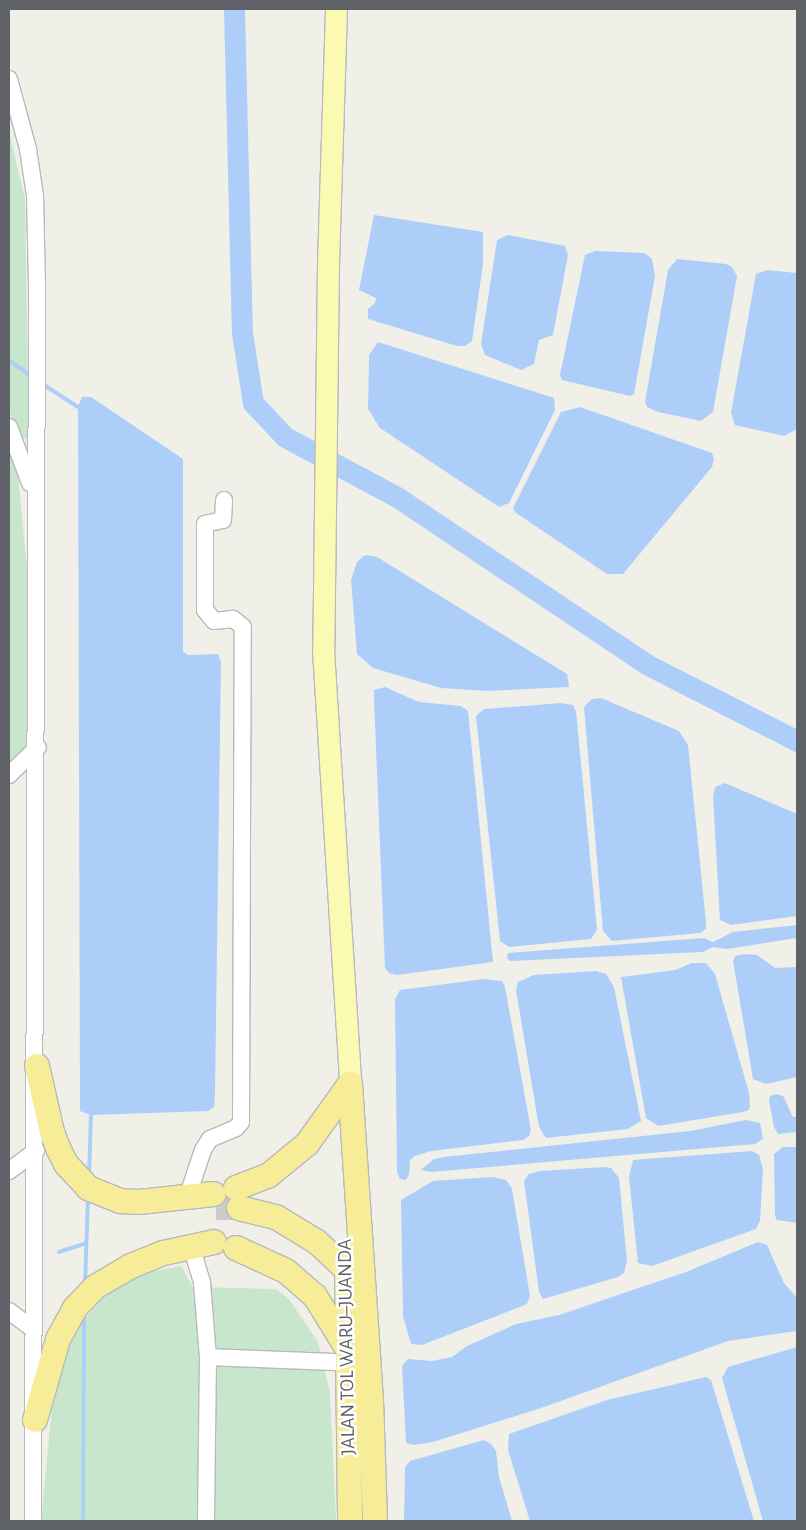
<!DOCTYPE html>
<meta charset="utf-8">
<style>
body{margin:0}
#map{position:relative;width:806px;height:1530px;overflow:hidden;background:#f0f0e8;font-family:"Alegreya Sans",sans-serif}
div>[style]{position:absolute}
.green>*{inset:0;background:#c7e6cb}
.water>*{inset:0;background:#aecefa}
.stream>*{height:4px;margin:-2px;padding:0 2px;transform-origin:2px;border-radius:2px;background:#aecefa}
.river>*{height:21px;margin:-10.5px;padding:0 10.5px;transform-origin:10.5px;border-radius:10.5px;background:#aecefa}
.highway-tunnel>*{height:24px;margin-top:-12px;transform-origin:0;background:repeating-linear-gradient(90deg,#ccccc8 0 24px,transparent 0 36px)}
.roads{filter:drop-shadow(1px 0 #b8b9bd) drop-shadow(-1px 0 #b8b9bd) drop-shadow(0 1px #b8b9bd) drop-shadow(0 -1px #b8b9bd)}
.minor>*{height:16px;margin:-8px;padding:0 8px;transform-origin:8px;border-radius:8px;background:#fff}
.major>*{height:21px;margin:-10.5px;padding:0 10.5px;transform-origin:10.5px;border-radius:10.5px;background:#fbfab3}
.highway>*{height:24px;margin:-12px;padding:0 12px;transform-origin:12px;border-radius:12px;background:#f7ed98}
span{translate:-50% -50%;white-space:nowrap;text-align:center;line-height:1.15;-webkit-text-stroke:5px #fff;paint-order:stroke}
.street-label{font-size:20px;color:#5f6267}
.frame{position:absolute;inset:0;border:10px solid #5f6267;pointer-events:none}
</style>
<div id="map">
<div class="green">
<div style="clip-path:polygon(9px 131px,25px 200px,29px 438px,22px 439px,9px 411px)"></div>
<div style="clip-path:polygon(9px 444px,17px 464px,27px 569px,28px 743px,24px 752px,15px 760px,9px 760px)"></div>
<div style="clip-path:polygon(181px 1266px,193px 1287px,276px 1289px,289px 1299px,318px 1342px,330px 1393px,336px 1521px,41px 1521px,54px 1386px,63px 1352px,77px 1328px,108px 1293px,140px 1274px)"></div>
</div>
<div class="water">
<div style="clip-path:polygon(374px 215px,483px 232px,483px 264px,472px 341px,465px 346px,457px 346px,368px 319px,368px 309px,375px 303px,376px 298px,359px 290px)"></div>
<div style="clip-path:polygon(508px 235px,565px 246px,568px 255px,553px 335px,539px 340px,534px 364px,521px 370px,485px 355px,481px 344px,497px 240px)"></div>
<div style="clip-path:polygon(595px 251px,645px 253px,652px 259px,655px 276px,634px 394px,630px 396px,562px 380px,560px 375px,585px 255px)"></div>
<div style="clip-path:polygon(677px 259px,726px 264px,732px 267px,737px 276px,713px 412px,701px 421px,658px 412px,647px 407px,645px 402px,668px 270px)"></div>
<div style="clip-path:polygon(767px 270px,797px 273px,797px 429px,784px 436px,735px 425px,731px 413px,756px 274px)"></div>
<div style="clip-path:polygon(378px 342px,554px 398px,555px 410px,509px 503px,499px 507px,380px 428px,368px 409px,369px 355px)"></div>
<div style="clip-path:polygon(82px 397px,91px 397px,183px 459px,183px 651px,188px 655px,218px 654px,221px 662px,215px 1093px,214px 1107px,208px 1111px,91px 1115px,80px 1111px,78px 407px)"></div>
<div style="clip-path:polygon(580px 407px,712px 453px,714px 459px,712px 467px,623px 574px,607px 574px,516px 513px,513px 508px,561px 412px)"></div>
<div style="clip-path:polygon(365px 555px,377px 557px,567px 674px,569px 687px,488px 691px,441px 688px,373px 668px,357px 654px,351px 580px,357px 562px)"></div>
<div style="clip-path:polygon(385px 687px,419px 702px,461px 706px,468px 711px,493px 962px,397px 975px,389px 973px,385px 968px,374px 699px,374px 690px)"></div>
<div style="clip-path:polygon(601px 698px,679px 731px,688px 745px,706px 922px,706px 929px,700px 933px,612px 941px,603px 931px,584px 707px,592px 699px)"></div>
<div style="clip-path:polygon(561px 703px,573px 705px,576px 711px,597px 930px,591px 939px,509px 947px,500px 941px,476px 716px,484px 709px)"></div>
<div style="clip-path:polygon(725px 783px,797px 814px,797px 916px,731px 925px,720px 920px,713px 796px,715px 787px)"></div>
<div style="clip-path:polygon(797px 925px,797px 938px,727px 949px,713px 947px,703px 952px,510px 961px,507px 958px,508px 953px,704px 938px,713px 942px,733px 932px)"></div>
<div style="clip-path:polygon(744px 954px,757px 955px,775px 968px,797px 967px,797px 1077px,766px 1084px,753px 1079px,733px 961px,735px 956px)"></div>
<div style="clip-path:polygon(692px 963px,706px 963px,715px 974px,749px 1093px,750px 1105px,749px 1110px,743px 1112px,658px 1126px,646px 1118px,621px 977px,675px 970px)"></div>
<div style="clip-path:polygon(596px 971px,606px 974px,614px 987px,641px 1121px,628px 1129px,546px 1138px,539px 1127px,516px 990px,518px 982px,534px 975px)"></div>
<div style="clip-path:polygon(484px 979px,502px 981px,505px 987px,531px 1130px,529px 1136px,523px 1140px,431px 1151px,415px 1156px,410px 1160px,409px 1174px,406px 1180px,400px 1179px,397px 1172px,395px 999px,400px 990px)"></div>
<div style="clip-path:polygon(777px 1094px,783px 1096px,793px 1117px,797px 1117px,797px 1132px,778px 1134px,774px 1127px,769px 1101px,770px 1096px)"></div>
<div style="clip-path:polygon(746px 1120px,760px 1123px,763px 1139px,755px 1144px,431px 1172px,421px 1170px,434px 1159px,444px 1157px,690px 1131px)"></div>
<div style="clip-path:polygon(783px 1147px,797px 1147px,797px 1223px,777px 1220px,775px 1216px,774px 1154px)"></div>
<div style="clip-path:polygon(752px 1151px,759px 1155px,763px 1169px,760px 1221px,756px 1229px,652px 1266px,638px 1263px,629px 1177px,633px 1160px)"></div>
<div style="clip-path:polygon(604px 1167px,611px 1168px,619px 1178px,627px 1261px,624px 1273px,618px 1277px,543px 1299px,539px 1292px,524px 1181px,529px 1174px,540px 1171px)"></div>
<div style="clip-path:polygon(493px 1177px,506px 1180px,512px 1189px,530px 1296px,527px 1304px,422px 1345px,411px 1344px,403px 1316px,401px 1200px,433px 1181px)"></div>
<div style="clip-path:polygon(758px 1242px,767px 1245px,784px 1283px,797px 1298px,797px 1331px,728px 1341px,541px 1408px,433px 1442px,414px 1445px,406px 1443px,402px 1366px,408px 1359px,432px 1361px,452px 1357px,467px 1346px,516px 1324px,559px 1315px,686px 1272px)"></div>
<div style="clip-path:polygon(797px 1347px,797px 1521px,763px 1521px,722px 1378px,728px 1367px)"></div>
<div style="clip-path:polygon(706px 1377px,711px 1380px,754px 1521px,530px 1521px,508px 1450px,509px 1434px,607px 1400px)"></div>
<div style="clip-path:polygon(484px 1440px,491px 1444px,496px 1451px,499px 1477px,512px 1521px,404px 1521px,405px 1467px,410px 1461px)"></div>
</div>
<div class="stream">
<div style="left:9px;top:360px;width:27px;rotate:36deg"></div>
<div style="left:41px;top:383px;width:44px;rotate:33deg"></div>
<div style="left:89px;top:1177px;width:62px;rotate:-88.2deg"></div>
<div style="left:59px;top:1252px;width:28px;rotate:-18deg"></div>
<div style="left:85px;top:1284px;width:88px;rotate:-88deg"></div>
<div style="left:83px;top:1521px;width:210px;rotate:-89.7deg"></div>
</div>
<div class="river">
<div style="left:234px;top:9px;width:324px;rotate:88.6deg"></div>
<div style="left:242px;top:333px;width:71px;rotate:81.1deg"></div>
<div style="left:253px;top:403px;width:47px;rotate:46.7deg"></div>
<div style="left:285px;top:437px;width:127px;rotate:28.2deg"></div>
<div style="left:397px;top:497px;width:302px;rotate:33.8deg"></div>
<div style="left:648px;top:665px;width:167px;rotate:27deg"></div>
</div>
<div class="highway-tunnel">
<div style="left:216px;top:1208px;width:23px"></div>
</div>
<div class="roads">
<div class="minor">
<div style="left:9px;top:79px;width:73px;rotate:74.8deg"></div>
<div style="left:28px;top:149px;width:48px;rotate:81.5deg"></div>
<div style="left:35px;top:196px;width:88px;rotate:88.7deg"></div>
<div style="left:37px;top:284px;width:1237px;rotate:90.19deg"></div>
<div style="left:9px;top:427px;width:60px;rotate:69.4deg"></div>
<div style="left:9px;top:775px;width:40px;rotate:-44deg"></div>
<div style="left:9px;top:1171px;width:34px;rotate:-37deg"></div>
<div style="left:187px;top:1198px;width:51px;rotate:-71.6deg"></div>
<div style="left:203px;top:1150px;width:13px;rotate:-58deg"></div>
<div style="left:210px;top:1139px;width:28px;rotate:-23deg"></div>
<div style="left:236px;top:1128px;width:8px;rotate:-50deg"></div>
<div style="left:241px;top:1122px;width:495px;rotate:-89.8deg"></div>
<div style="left:243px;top:627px;width:13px;rotate:-141deg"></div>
<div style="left:233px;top:619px;width:19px;rotate:174deg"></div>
<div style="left:214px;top:621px;width:14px;rotate:-129deg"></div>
<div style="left:205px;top:610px;width:86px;rotate:-90deg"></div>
<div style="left:205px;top:524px;width:18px;rotate:-13deg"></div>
<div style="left:223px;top:520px;width:20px;rotate:-87deg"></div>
<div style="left:191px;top:1246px;width:39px;rotate:73deg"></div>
<div style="left:202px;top:1283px;width:74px;rotate:85.4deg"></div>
<div style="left:208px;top:1357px;width:164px;rotate:90.7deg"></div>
<div style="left:9px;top:1311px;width:31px;rotate:37deg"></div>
<div style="left:208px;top:1357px;width:150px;rotate:2.3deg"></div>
</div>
<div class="major">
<div style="left:336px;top:9px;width:255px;rotate:91.8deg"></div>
<div style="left:328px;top:264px;width:386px;rotate:90.7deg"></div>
<div style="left:323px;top:650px;width:435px;rotate:86.4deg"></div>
</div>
<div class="highway">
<div style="left:37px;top:1066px;width:68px;rotate:77.2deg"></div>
<div style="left:52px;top:1132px;width:19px;rotate:69deg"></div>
<div style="left:59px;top:1150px;width:16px;rotate:63deg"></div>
<div style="left:66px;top:1164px;width:33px;rotate:47deg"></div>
<div style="left:88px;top:1188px;width:35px;rotate:22deg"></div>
<div style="left:120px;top:1201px;width:19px;rotate:3deg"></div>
<div style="left:139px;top:1202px;width:75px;rotate:-6.1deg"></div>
<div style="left:350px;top:1084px;width:317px;rotate:86.2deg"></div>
<div style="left:371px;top:1400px;width:121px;rotate:88.1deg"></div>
<div style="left:236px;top:1188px;width:34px;rotate:-21deg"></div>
<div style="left:268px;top:1176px;width:50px;rotate:-39.4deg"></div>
<div style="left:307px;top:1144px;width:74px;rotate:-54.4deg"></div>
<div style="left:239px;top:1208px;width:38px;rotate:14deg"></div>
<div style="left:276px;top:1217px;width:48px;rotate:31.4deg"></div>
<div style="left:317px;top:1242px;width:41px;rotate:43deg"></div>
<div style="left:347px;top:1270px;width:14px;rotate:56deg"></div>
<div style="left:236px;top:1248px;width:55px;rotate:24.7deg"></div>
<div style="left:286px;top:1271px;width:38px;rotate:41deg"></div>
<div style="left:315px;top:1296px;width:57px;rotate:58.5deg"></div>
<div style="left:347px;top:1270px;width:251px;rotate:89.3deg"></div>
<div style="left:35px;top:1420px;width:84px;rotate:-74.1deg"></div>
<div style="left:58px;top:1339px;width:35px;rotate:-61deg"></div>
<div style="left:75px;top:1308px;width:29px;rotate:-46deg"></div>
<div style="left:95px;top:1287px;width:42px;rotate:-30.3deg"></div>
<div style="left:131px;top:1266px;width:35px;rotate:-22deg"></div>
<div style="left:164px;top:1253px;width:51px;rotate:-12.4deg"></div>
</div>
</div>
<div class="street-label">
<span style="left:347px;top:1347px;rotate:-91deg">JALAN TOL WARU–JUANDA</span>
</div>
<div class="frame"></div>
</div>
